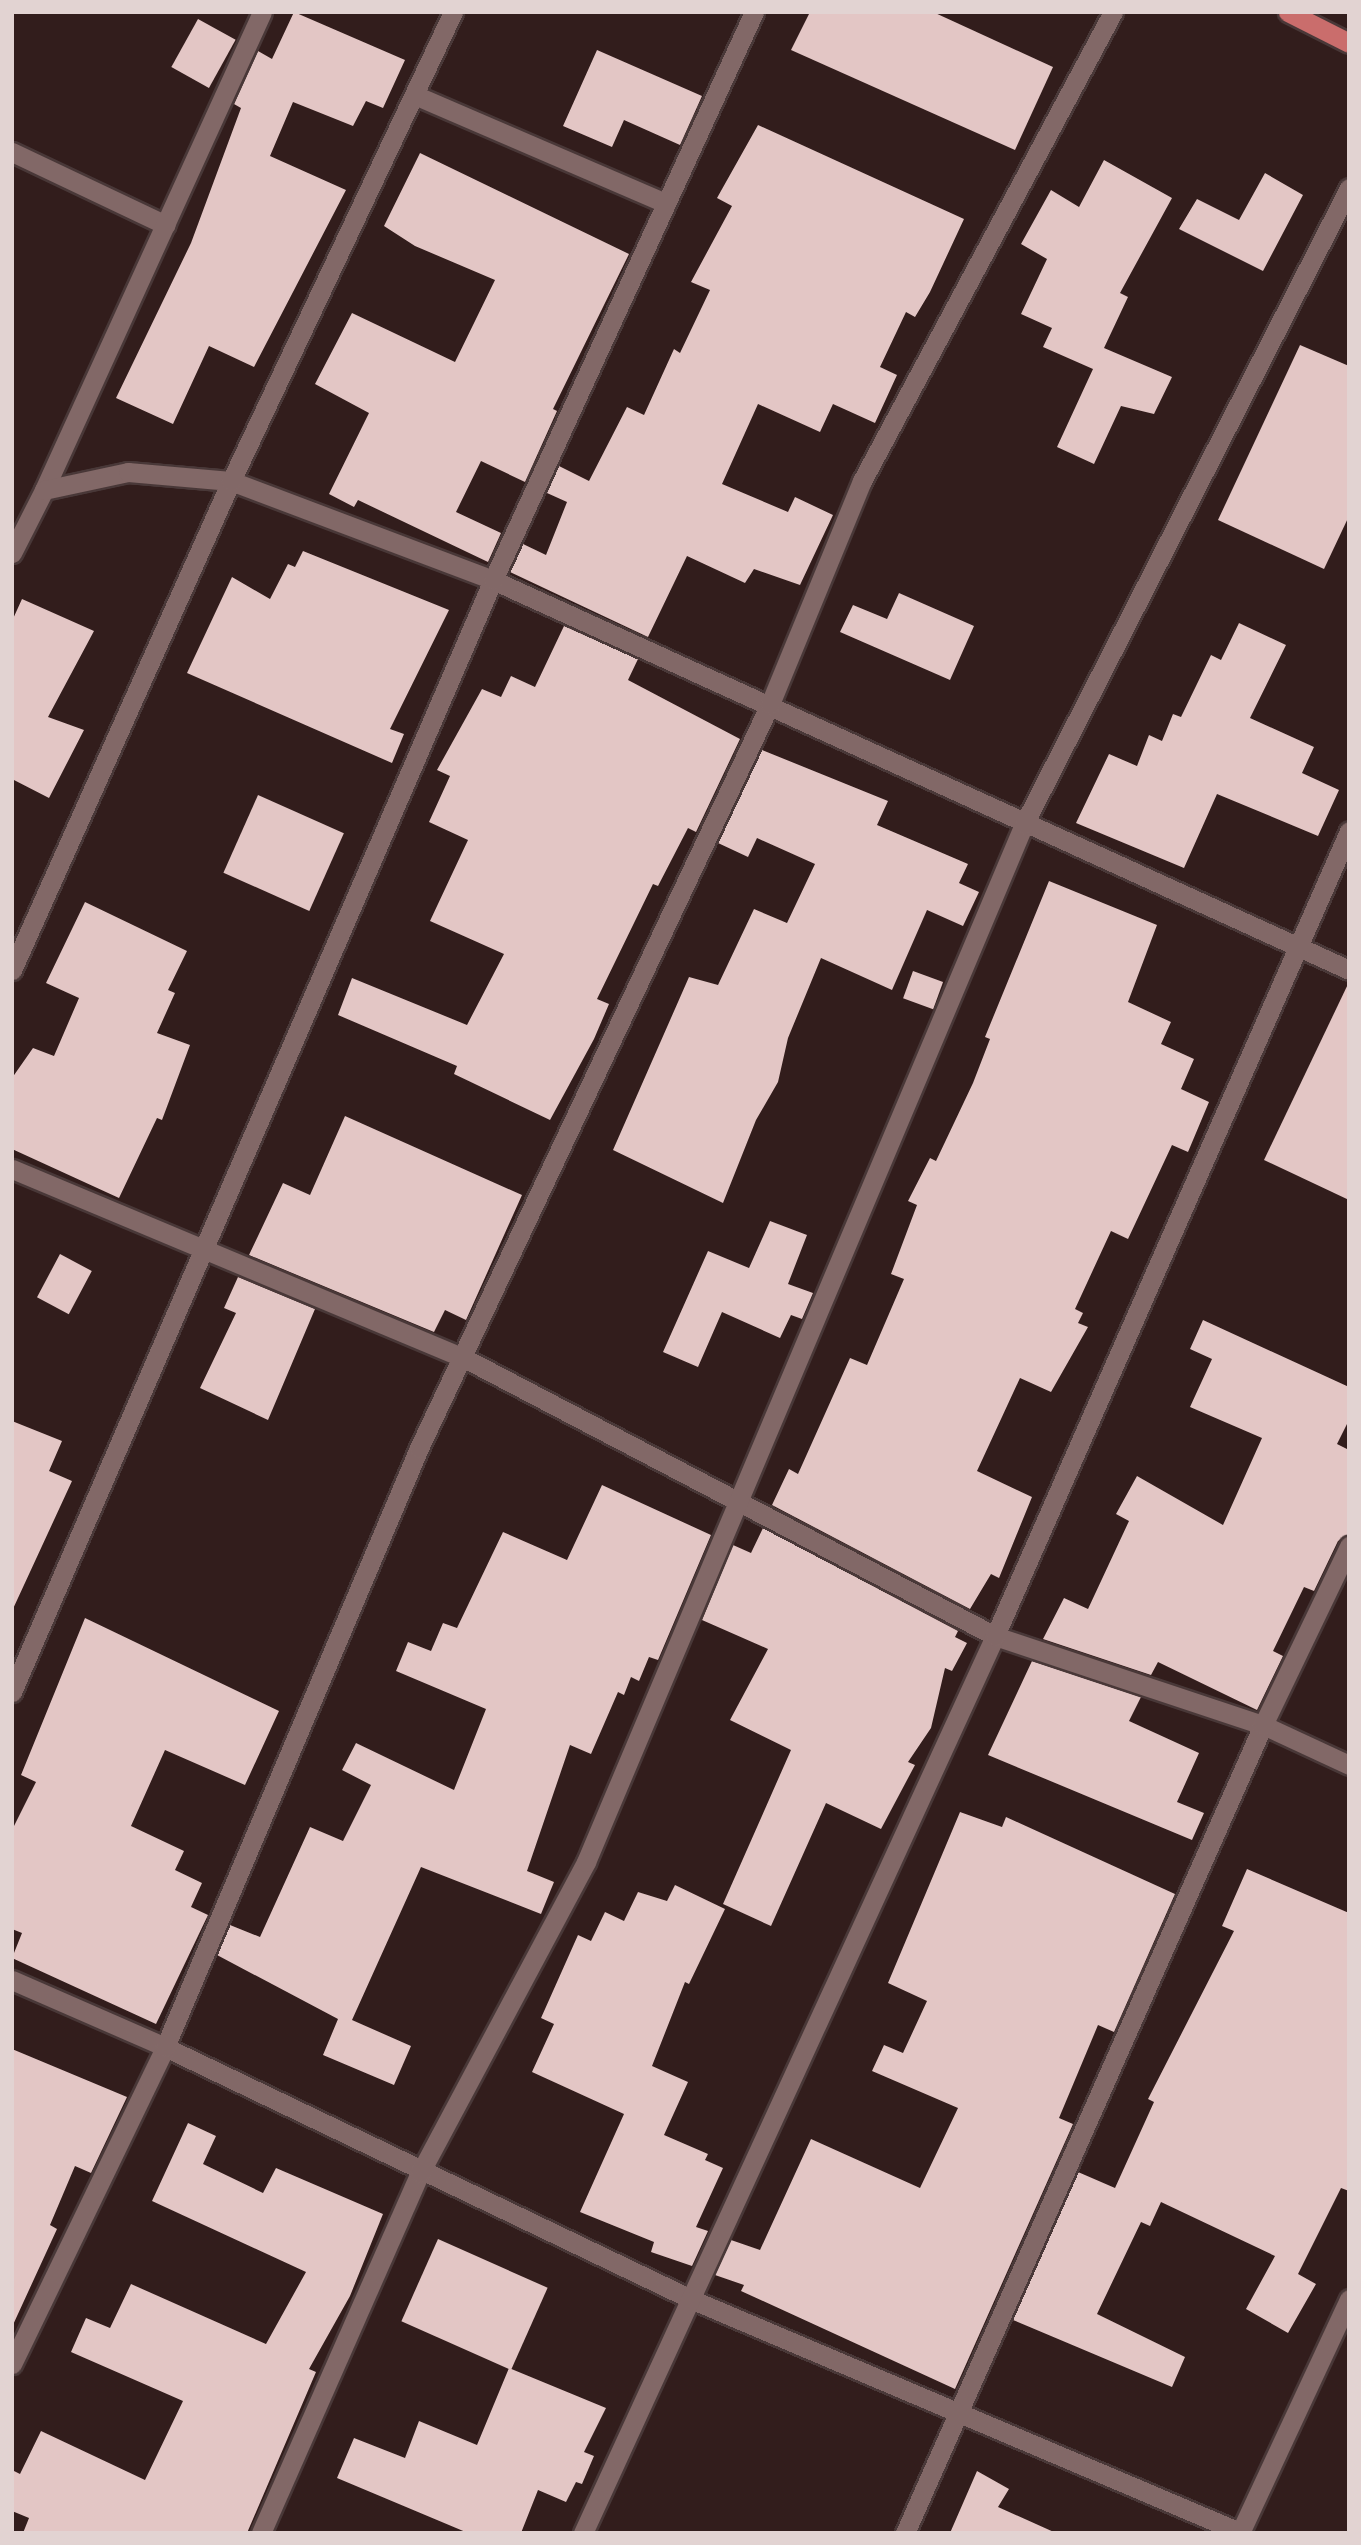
<!DOCTYPE html>
<style>
body{margin:0}
#map{position:relative;width:1361px;height:2545px;overflow:hidden;background:#321d1c;font-family:"Asap Condensed",sans-serif}
div>[style]{position:absolute}
.building>*{inset:0;background:#e3c6c5;transform-origin:0 0}
.roads{filter:drop-shadow(2px 0 #493838) drop-shadow(-2px 0 #493838) drop-shadow(0 2px #493838) drop-shadow(0 -2px #493838)}
.minor>*{height:19px;margin:-9.5px;padding:0 9.5px;transform-origin:9.5px;border-radius:9.5px;background:#826867}
.trunk>*{height:19px;margin:-9.5px;padding:0 9.5px;transform-origin:9.5px;border-radius:9.5px;background:#ca6d6c}
span{translate:-50% -50%;white-space:nowrap;text-align:center;line-height:1.15;-webkit-text-stroke:7px #271313;paint-order:stroke}
.frame{position:absolute;inset:0;border:14px solid #e2d3d2;pointer-events:none}
</style>
<div id="map">
<div class="building">
<div style="clip-path:polygon(294px 12px,405px 60px,383px 108px,366px 101px,353px 126px,293px 102px,270px 156px,346px 190px,254px 367px,209px 346px,173px 424px,116px 398px,191px 243px,241px 108px,234px 104px,258px 51px,272px 59px)"></div>
<div style="clip-path:polygon(810px 12px,933px 12px,1053px 67px,1015px 150px,791px 50px)"></div>
<div style="left:198px;top:19px;width:43px;height:55px;rotate:29deg"></div>
<div style="clip-path:polygon(597px 50px,702px 96px,680px 145px,624px 120px,612px 147px,563px 126px)"></div>
<div style="clip-path:polygon(758px 125px,964px 219px,930px 292px,915px 317px,906px 312px,880px 367px,897px 375px,875px 423px,833px 404px,820px 432px,758px 404px,722px 484px,788px 512px,795px 497px,833px 515px,800px 585px,754px 569px,745px 583px,687px 556px,648px 637px,510px 572px,523px 544px,546px 555px,567px 502px,547px 493px,559px 466px,589px 481px,627px 407px,644px 415px,674px 349px,680px 353px,710px 290px,691px 282px,732px 206px,717px 198px)"></div>
<div style="clip-path:polygon(420px 153px,629px 254px,553px 409px,557px 411px,525px 482px,481px 461px,456px 512px,501px 533px,488px 562px,358px 500px,354px 507px,329px 494px,369px 413px,315px 384px,352px 313px,455px 362px,495px 280px,415px 246px,384px 226px)"></div>
<div style="clip-path:polygon(1104px 160px,1172px 198px,1120px 293px,1128px 297px,1104px 348px,1172px 377px,1154px 414px,1121px 406px,1094px 464px,1057px 447px,1093px 369px,1043px 347px,1052px 328px,1021px 314px,1047px 259px,1021px 244px,1051px 190px,1079px 207px)"></div>
<div style="clip-path:polygon(1265px 173px,1303px 195px,1263px 271px,1179px 229px,1197px 199px,1239px 220px)"></div>
<div style="clip-path:polygon(1300px 345px,1349px 366px,1349px 516px,1324px 569px,1218px 520px)"></div>
<div style="clip-path:polygon(303px 551px,449px 610px,390px 729px,404px 734px,392px 763px,187px 673px,232px 577px,270px 599px,288px 564px,295px 567px)"></div>
<div style="clip-path:polygon(899px 593px,974px 626px,950px 680px,840px 632px,853px 605px,887px 619px)"></div>
<div style="clip-path:polygon(22px 599px,94px 631px,48px 717px,84px 730px,49px 798px,12px 779px,12px 621px)"></div>
<div style="clip-path:polygon(1239px 623px,1286px 645px,1250px 718px,1314px 747px,1302px 773px,1339px 790px,1318px 836px,1217px 794px,1184px 868px,1076px 823px,1109px 754px,1137px 766px,1149px 735px,1162px 741px,1173px 714px,1181px 717px,1211px 655px,1221px 660px)"></div>
<div style="clip-path:polygon(564px 626px,638px 659px,628px 680px,740px 739px,696px 832px,688px 828px,658px 886px,653px 884px,597px 999px,609px 1004px,594px 1039px,550px 1120px,454px 1074px,457px 1066px,338px 1015px,352px 978px,467px 1025px,504px 954px,430px 921px,468px 840px,429px 822px,450px 776px,437px 770px,482px 689px,501px 697px,511px 676px,535px 687px)"></div>
<div style="clip-path:polygon(762px 750px,888px 801px,877px 825px,968px 864px,959px 883px,979px 892px,963px 926px,927px 910px,892px 990px,821px 958px,788px 1038px,778px 1082px,756px 1120px,723px 1203px,613px 1150px,689px 977px,718px 985px,754px 909px,787px 923px,815px 864px,757px 838px,748px 857px,718px 843px)"></div>
<div style="left:258px;top:795px;width:94px;height:85px;rotate:24deg"></div>
<div style="clip-path:polygon(1049px 881px,1157px 925px,1128px 1002px,1171px 1022px,1161px 1044px,1194px 1059px,1181px 1089px,1209px 1102px,1188px 1152px,1172px 1145px,1128px 1239px,1111px 1231px,1075px 1309px,1083px 1313px,1078px 1323px,1088px 1327px,1051px 1392px,1020px 1378px,977px 1471px,1032px 1497px,999px 1578px,991px 1574px,970px 1609px,772px 1505px,789px 1469px,798px 1474px,850px 1358px,867px 1365px,904px 1279px,891px 1274px,917px 1205px,908px 1201px,930px 1158px,936px 1161px,973px 1083px,990px 1039px,985px 1037px)"></div>
<div style="clip-path:polygon(85px 902px,187px 951px,168px 990px,175px 993px,157px 1033px,190px 1045px,162px 1120px,157px 1118px,119px 1198px,12px 1149px,12px 1078px,33px 1048px,54px 1056px,79px 998px,46px 983px)"></div>
<div style="left:913px;top:971px;width:32px;height:29px;rotate:20deg"></div>
<div style="clip-path:polygon(1349px 982px,1349px 1200px,1264px 1160px)"></div>
<div style="clip-path:polygon(345px 1116px,522px 1195px,466px 1320px,445px 1310px,434px 1332px,249px 1255px,283px 1183px,310px 1195px)"></div>
<div style="clip-path:polygon(770px 1221px,807px 1235px,788px 1284px,813px 1293px,802px 1319px,791px 1315px,780px 1338px,722px 1312px,698px 1367px,663px 1352px,708px 1251px,749px 1268px)"></div>
<div style="left:60px;top:1254px;width:36px;height:49px;rotate:28deg"></div>
<div style="clip-path:polygon(238px 1277px,315px 1309px,268px 1420px,200px 1388px,236px 1313px,224px 1308px)"></div>
<div style="clip-path:polygon(1203px 1320px,1349px 1387px,1349px 1420px,1337px 1444px,1349px 1450px,1349px 1534px,1338px 1541px,1314px 1591px,1304px 1587px,1273px 1651px,1283px 1656px,1257px 1710px,1158px 1662px,1151px 1675px,1043px 1639px,1064px 1598px,1088px 1609px,1129px 1521px,1116px 1514px,1137px 1476px,1223px 1525px,1262px 1438px,1190px 1407px,1212px 1359px,1190px 1349px)"></div>
<div style="clip-path:polygon(12px 1421px,62px 1441px,49px 1471px,72px 1481px,12px 1611px)"></div>
<div style="clip-path:polygon(602px 1485px,711px 1535px,658px 1660px,649px 1657px,639px 1681px,631px 1677px,624px 1695px,618px 1692px,591px 1754px,570px 1745px,527px 1871px,554px 1882px,541px 1914px,421px 1867px,352px 2020px,411px 2046px,394px 2085px,323px 2055px,338px 2019px,217px 1955px,230px 1925px,260px 1937px,310px 1827px,343px 1841px,371px 1785px,342px 1770px,356px 1743px,454px 1790px,486px 1709px,396px 1671px,408px 1642px,431px 1651px,443px 1623px,457px 1628px,503px 1532px,567px 1560px)"></div>
<div style="clip-path:polygon(763px 1528px,958px 1631px,955px 1637px,967px 1643px,952px 1671px,945px 1668px,931px 1728px,908px 1762px,915px 1765px,881px 1829px,826px 1803px,771px 1926px,723px 1904px,791px 1750px,730px 1720px,768px 1649px,702px 1620px,733px 1545px,751px 1553px)"></div>
<div style="clip-path:polygon(85px 1618px,279px 1711px,245px 1785px,165px 1750px,131px 1826px,184px 1851px,175px 1870px,202px 1883px,191px 1907px,208px 1915px,156px 2024px,12px 1958px,22px 1933px,12px 1929px,12px 1830px,36px 1782px,21px 1775px)"></div>
<div style="clip-path:polygon(1032px 1661px,1141px 1697px,1129px 1721px,1199px 1753px,1177px 1802px,1204px 1813px,1192px 1840px,988px 1755px)"></div>
<div style="clip-path:polygon(960px 1812px,1002px 1827px,1006px 1817px,1175px 1894px,1114px 2032px,1098px 2025px,1059px 2118px,1073px 2124px,955px 2389px,741px 2291px,744px 2285px,715px 2275px,731px 2240px,760px 2250px,811px 2139px,920px 2188px,958px 2108px,872px 2071px,884px 2045px,903px 2053px,927px 2001px,888px 1983px)"></div>
<div style="clip-path:polygon(1247px 1869px,1349px 1913px,1349px 2191px,1341px 2188px,1298px 2274px,1316px 2284px,1288px 2333px,1246px 2309px,1275px 2256px,1161px 2202px,1150px 2226px,1141px 2222px,1097px 2314px,1185px 2357px,1172px 2387px,1013px 2320px,1078px 2172px,1115px 2188px,1154px 2102px,1148px 2099px,1234px 1931px,1222px 1926px)"></div>
<div style="clip-path:polygon(675px 1885px,725px 1909px,689px 1984px,685px 1982px,652px 2066px,688px 2082px,664px 2135px,708px 2154px,705px 2160px,723px 2168px,696px 2227px,708px 2231px,692px 2266px,651px 2252px,654px 2242px,580px 2212px,624px 2114px,532px 2072px,554px 2024px,541px 2018px,578px 1935px,591px 1941px,605px 1912px,624px 1921px,638px 1892px,667px 1901px)"></div>
<div style="clip-path:polygon(12px 2049px,127px 2097px,91px 2173px,75px 2166px,50px 2225px,57px 2229px,12px 2327px)"></div>
<div style="clip-path:polygon(188px 2123px,216px 2136px,203px 2164px,263px 2193px,276px 2168px,383px 2214px,350px 2296px,309px 2369px,316px 2372px,247px 2533px,23px 2533px,29px 2518px,12px 2511px,12px 2470px,20px 2474px,41px 2431px,145px 2480px,183px 2401px,71px 2352px,86px 2318px,110px 2328px,131px 2284px,266px 2344px,306px 2272px,152px 2201px)"></div>
<div style="left:438px;top:2239px;width:120px;height:90px;rotate:24deg"></div>
<div style="clip-path:polygon(509px 2368px,606px 2408px,584px 2452px,594px 2456px,582px 2484px,576px 2482px,566px 2502px,538px 2490px,521px 2533px,468px 2533px,337px 2478px,354px 2438px,405px 2458px,419px 2421px,477px 2445px)"></div>
<div style="clip-path:polygon(977px 2471px,1009px 2489px,998px 2507px,1056px 2533px,950px 2533px)"></div>
</div>
<div class="roads">
<div class="minor">
<div style="left:417px;top:96px;width:271px;rotate:23.3deg"></div>
<div style="left:12px;top:152px;width:170px;rotate:25.4deg"></div>
<div style="left:44px;top:490px;width:525px;rotate:-65.48deg"></div>
<div style="left:12px;top:553px;width:71px;rotate:-63.1deg"></div>
<div style="left:44px;top:490px;width:86px;rotate:-12.1deg"></div>
<div style="left:128px;top:472px;width:103px;rotate:5deg"></div>
<div style="left:231px;top:481px;width:280px;rotate:20.7deg"></div>
<div style="left:493px;top:580px;width:941px;rotate:24.49deg"></div>
<div style="left:12px;top:970px;width:536px;rotate:-65.87deg"></div>
<div style="left:231px;top:481px;width:519px;rotate:-64.67deg"></div>
<div style="left:12px;top:1169px;width:490px;rotate:22.7deg"></div>
<div style="left:464px;top:1358px;width:599px;rotate:27.63deg"></div>
<div style="left:995px;top:1636px;width:282px;rotate:18.4deg"></div>
<div style="left:1263px;top:1725px;width:95px;rotate:24.9deg"></div>
<div style="left:12px;top:1692px;width:1212px;rotate:-66.61deg"></div>
<div style="left:493px;top:580px;width:625px;rotate:-65.32deg"></div>
<div style="left:12px;top:1980px;width:167px;rotate:23.6deg"></div>
<div style="left:165px;top:2047px;width:585px;rotate:25.6deg"></div>
<div style="left:693px;top:2300px;width:596px;rotate:23deg"></div>
<div style="left:12px;top:2364px;width:352px;rotate:-64.2deg"></div>
<div style="left:165px;top:2047px;width:651px;rotate:-67.02deg"></div>
<div style="left:419px;top:1448px;width:823px;rotate:-64.74deg"></div>
<div style="left:770px;top:704px;width:241px;rotate:-67.6deg"></div>
<div style="left:862px;top:481px;width:532px;rotate:-61.85deg"></div>
<div style="left:261px;top:2533px;width:394px;rotate:-66.2deg"></div>
<div style="left:420px;top:2173px;width:353px;rotate:-61.9deg"></div>
<div style="left:586px;top:1862px;width:1127px;rotate:-67.12deg"></div>
<div style="left:1024px;top:824px;width:714px;rotate:-62.93deg"></div>
<div style="left:583px;top:2533px;width:987px;rotate:-65.33deg"></div>
<div style="left:995px;top:1636px;width:879px;rotate:-66.26deg"></div>
<div style="left:905px;top:2533px;width:884px;rotate:-66.1deg"></div>
<div style="left:1263px;top:1725px;width:199px;rotate:-64.3deg"></div>
<div style="left:1240px;top:2533px;width:258px;rotate:-65deg"></div>
</div>
<div class="trunk">
<div style="left:1288px;top:12px;width:68px;rotate:26.9deg"></div>
</div>
</div>
<div class="frame"></div>
</div>
